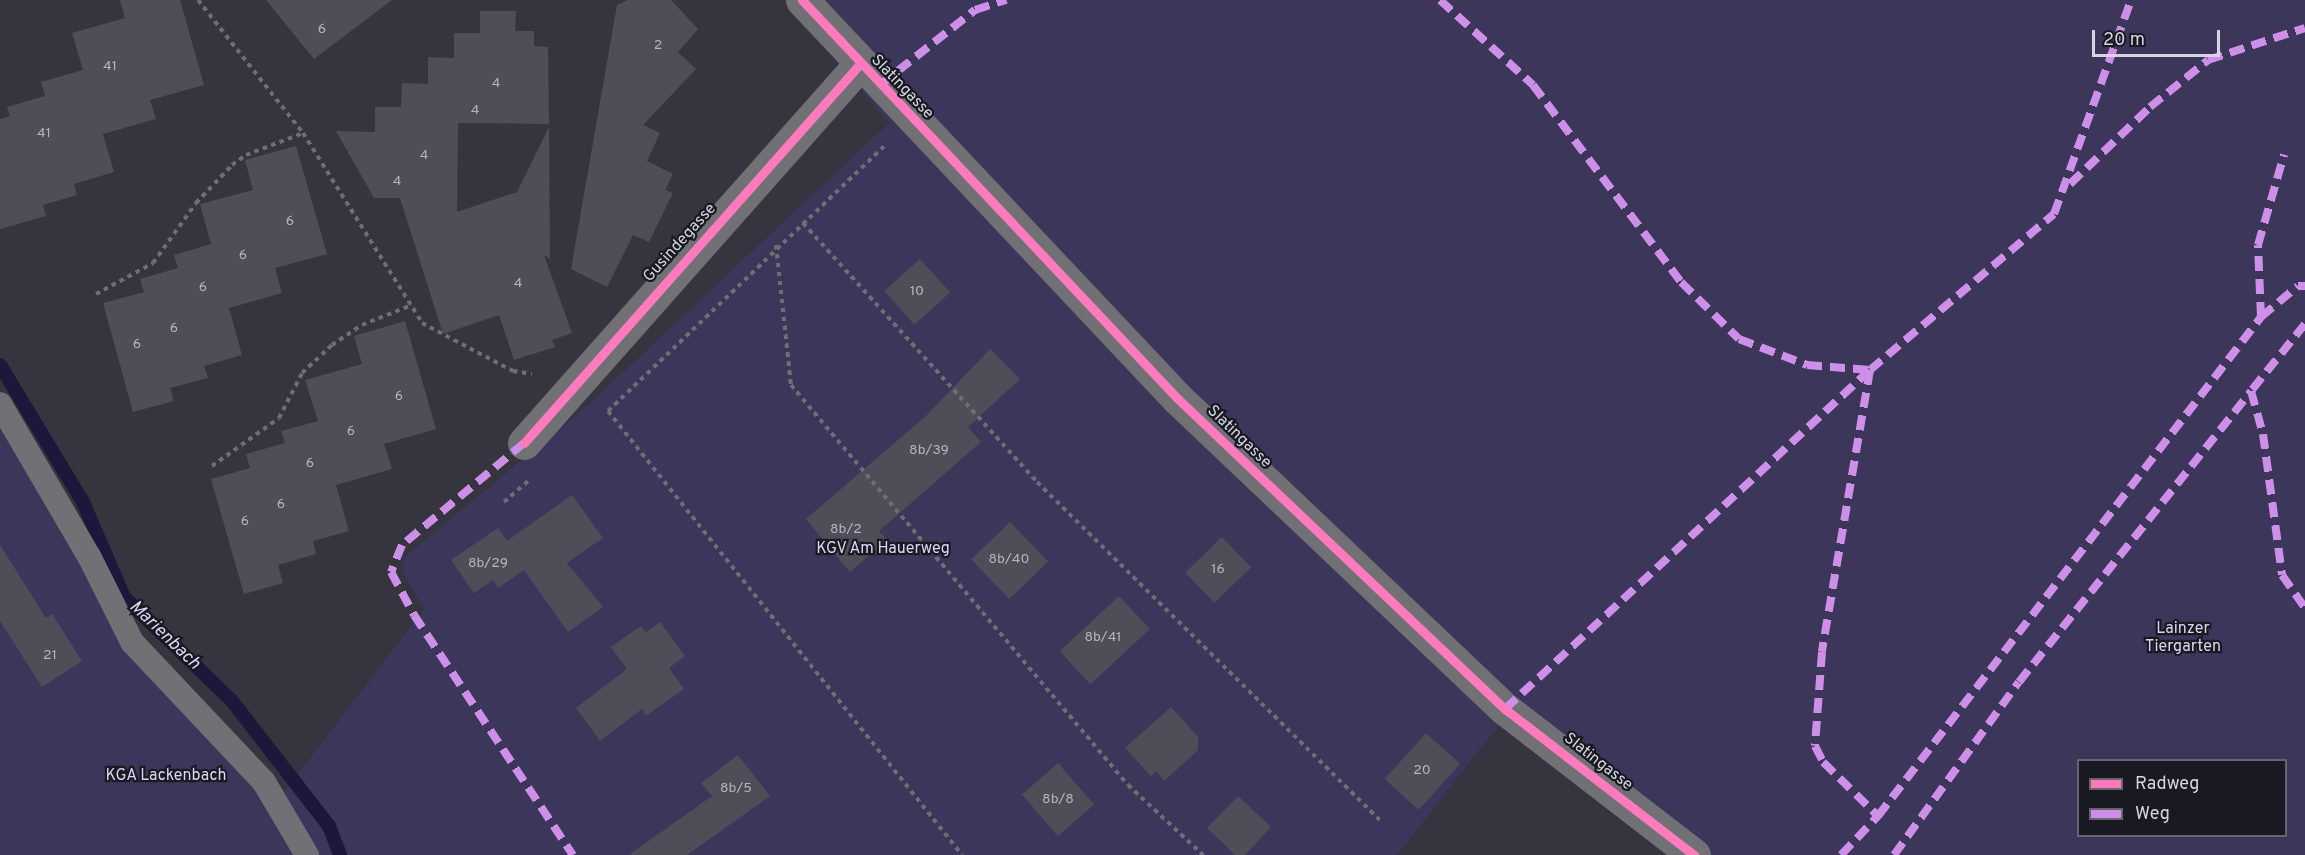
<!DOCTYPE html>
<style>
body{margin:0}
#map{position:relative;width:2305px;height:855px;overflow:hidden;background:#35343f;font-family:Overpass,sans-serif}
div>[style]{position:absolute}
.green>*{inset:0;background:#3b365a}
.stream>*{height:14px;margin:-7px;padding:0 7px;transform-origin:7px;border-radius:7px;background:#1d173b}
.building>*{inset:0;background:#4f4e58;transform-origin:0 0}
.path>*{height:4px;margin-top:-2px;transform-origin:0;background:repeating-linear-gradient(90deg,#6e6e73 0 4.5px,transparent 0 9px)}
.lane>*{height:24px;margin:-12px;padding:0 12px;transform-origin:12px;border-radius:12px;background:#707075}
.street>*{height:33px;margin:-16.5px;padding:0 16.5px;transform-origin:16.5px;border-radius:16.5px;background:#707075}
.quiet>*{height:8px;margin-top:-4px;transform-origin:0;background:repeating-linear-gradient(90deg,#ce8fe9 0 15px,transparent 0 23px)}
.cycleway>*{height:9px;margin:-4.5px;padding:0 4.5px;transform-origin:4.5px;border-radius:4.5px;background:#fd7abc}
span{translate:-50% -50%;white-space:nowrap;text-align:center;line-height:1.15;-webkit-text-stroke:4.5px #191922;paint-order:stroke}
.number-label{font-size:14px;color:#b4b3c0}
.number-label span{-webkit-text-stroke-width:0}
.street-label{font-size:16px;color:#d6d5e3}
.park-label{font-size:16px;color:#d8d6f4}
.water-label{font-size:18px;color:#dad8f6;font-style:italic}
.legend{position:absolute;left:2077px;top:759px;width:210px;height:78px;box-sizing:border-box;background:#191922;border:2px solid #65646f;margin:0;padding:8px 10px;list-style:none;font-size:18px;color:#d6d5e3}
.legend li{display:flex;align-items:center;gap:12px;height:30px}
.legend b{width:30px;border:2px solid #65646f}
.scale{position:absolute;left:2092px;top:30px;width:128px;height:27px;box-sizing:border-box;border:3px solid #d6d5e3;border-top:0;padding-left:8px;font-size:18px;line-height:21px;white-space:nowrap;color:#d6d5e3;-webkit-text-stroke:4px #191922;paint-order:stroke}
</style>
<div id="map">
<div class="green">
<div style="clip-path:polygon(evenodd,786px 0,2305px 0,2305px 855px,1674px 855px,1499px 725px,1397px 855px,0 855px,0 391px,139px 638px,282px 795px,424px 609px,402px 571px,405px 557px,587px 406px,889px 123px,786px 0,2078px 760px,2286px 760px,2286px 836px,2078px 836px,2078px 760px)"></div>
</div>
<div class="stream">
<div style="left:0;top:365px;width:160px;rotate:58.8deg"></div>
<div style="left:83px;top:502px;width:103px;rotate:66.7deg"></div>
<div style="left:124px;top:597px;width:150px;rotate:43.9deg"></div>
<div style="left:232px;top:701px;width:158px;rotate:52.2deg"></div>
<div style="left:329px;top:826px;width:31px;rotate:69deg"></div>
</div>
<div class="building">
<div style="clip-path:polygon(120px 0,180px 0,204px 85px,150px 100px,156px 119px,103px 134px,114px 172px,74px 184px,77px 195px,43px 205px,46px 216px,0 229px,0 119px,10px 116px,7px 107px,45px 96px,41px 82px,83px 70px,72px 33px,125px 18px)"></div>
<div style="clip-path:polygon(266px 0,392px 0,314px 59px)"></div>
<div style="clip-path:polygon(628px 0,671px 0,698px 29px,678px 52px,696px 69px,643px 125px,660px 133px,647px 161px,673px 174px,665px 190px,673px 193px,649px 242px,633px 235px,607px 287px,571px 269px,617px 5px)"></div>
<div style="clip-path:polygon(480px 11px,516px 11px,515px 31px,534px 31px,534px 46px,548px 47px,549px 124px,458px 123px,457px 212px,517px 192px,549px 127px,550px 259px,544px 255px,572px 333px,552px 340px,555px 347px,514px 360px,499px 315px,443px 334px,400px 198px,374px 198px,336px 131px,375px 132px,375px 107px,401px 107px,402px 83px,428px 84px,428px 57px,454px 58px,454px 33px,480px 33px)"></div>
<div style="clip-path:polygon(296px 146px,327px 254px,275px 268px,282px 293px,229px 308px,242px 355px,204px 366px,208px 378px,170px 388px,174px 401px,133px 412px,103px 303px,144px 292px,140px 279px,178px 268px,174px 255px,211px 244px,200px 204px,253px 190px,245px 160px)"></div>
<div style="left:920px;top:259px;width:45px;height:48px;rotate:48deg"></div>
<div style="clip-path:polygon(405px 321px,436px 429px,384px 444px,392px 469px,336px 485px,349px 531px,313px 541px,316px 554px,278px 565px,283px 583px,244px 594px,211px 479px,250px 468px,246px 454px,285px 443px,281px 431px,318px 421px,305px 380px,362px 364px,354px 336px)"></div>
<div style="clip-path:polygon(990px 349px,1020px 379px,968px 427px,981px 442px,879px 531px,887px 540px,850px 572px,806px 519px,926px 416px)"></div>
<div style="clip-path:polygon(572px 495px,603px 538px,567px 563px,603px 607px,568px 632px,524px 570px,498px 588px,493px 580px,474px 593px,451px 560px,498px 528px,507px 541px)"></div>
<div style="left:1010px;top:522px;width:55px;height:54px;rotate:46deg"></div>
<div style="left:1222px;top:537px;width:42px;height:51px;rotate:46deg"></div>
<div style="clip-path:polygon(0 545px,46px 618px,52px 614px,82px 661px,42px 687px,0 621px)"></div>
<div style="left:1119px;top:596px;width:45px;height:81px;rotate:47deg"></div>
<div style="clip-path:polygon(660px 622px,685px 656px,669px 668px,684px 689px,646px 716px,642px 709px,600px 741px,576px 708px,627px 669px,611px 647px,641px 626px,646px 632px)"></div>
<div style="clip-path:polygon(1171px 707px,1198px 737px,1198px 750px,1164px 781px,1156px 771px,1151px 776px,1125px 748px)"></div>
<div style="left:1426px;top:733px;width:46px;height:62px;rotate:42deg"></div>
<div style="clip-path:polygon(738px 755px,770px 796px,687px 855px,629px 855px,712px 796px,701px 783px)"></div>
<div style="left:1058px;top:763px;width:55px;height:48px;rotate:49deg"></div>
<div style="clip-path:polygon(1238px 796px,1271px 827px,1245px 855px,1235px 855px,1207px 828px)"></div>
</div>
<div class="path">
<div style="left:198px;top:0;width:169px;rotate:51.7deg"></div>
<div style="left:303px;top:133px;width:224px;rotate:57.9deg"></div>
<div style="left:422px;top:323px;width:103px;rotate:27.8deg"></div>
<div style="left:513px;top:371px;width:19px;rotate:9deg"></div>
<div style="left:803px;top:223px;width:349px;rotate:47.9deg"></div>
<div style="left:1037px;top:482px;width:484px;rotate:44.6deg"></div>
<div style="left:776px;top:245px;width:141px;rotate:83.9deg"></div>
<div style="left:791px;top:385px;width:523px;rotate:49.89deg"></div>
<div style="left:1128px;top:785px;width:103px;rotate:43deg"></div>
<div style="left:96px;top:294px;width:65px;rotate:-28.5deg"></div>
<div style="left:153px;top:263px;width:74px;rotate:-54.4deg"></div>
<div style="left:196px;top:203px;width:52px;rotate:-46.5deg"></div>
<div style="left:232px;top:165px;width:17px;rotate:-36deg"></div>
<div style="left:246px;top:155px;width:61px;rotate:-21.1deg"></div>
<div style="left:608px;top:411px;width:568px;rotate:51.43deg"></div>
<div style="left:608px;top:411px;width:385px;rotate:-43.8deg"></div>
<div style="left:212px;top:466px;width:82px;rotate:-35.6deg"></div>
<div style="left:279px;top:418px;width:51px;rotate:-62.9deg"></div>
<div style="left:302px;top:373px;width:41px;rotate:-43deg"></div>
<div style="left:332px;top:345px;width:36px;rotate:-34deg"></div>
<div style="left:362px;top:325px;width:54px;rotate:-21.8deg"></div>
<div style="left:504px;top:502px;width:32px;rotate:-41deg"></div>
</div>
<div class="lane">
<div style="left:0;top:404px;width:178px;rotate:59.7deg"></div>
<div style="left:90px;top:558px;width:94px;rotate:63.4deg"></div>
<div style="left:132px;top:642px;width:192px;rotate:46.7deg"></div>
<div style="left:264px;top:782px;width:85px;rotate:59.5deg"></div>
</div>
<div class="street">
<div style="left:802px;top:0;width:547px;rotate:46.7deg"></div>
<div style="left:1177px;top:398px;width:452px;rotate:43.5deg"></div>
<div style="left:1505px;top:709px;width:239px;rotate:37.7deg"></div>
<div style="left:524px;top:443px;width:505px;rotate:-48.45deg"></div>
</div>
<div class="quiet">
<div style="left:1440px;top:0;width:126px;rotate:42.4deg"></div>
<div style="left:1533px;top:85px;width:246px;rotate:53.1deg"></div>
<div style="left:1681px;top:282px;width:81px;rotate:44.5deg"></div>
<div style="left:1739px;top:339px;width:73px;rotate:20.9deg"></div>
<div style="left:1807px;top:365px;width:63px;rotate:4.5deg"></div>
<div style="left:1870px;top:370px;width:286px;rotate:99.7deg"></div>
<div style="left:1822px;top:652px;width:94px;rotate:94.3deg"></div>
<div style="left:1815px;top:746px;width:18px;rotate:63deg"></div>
<div style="left:1823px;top:762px;width:77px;rotate:44.5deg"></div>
<div style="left:880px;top:85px;width:121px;rotate:-38.3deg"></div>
<div style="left:975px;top:10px;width:33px;rotate:-18deg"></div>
<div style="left:2070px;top:184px;width:111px;rotate:-43.9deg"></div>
<div style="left:2150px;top:107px;width:75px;rotate:-39deg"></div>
<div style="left:2208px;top:60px;width:102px;rotate:-18.3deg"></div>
<div style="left:2261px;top:317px;width:72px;rotate:-92.4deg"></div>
<div style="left:2258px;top:245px;width:94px;rotate:-73.9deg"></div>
<div style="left:2305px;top:324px;width:86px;rotate:128.9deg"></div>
<div style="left:2251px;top:391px;width:45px;rotate:74.4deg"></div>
<div style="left:2263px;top:434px;width:142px;rotate:82.3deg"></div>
<div style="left:2282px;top:575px;width:40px;rotate:55.1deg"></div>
<div style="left:524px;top:443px;width:159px;rotate:140.1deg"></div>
<div style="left:402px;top:545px;width:29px;rotate:112deg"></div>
<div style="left:391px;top:572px;width:49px;rotate:61.9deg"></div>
<div style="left:414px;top:615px;width:288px;rotate:56.5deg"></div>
<div style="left:1505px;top:709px;width:498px;rotate:-42.9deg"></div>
<div style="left:1870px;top:370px;width:241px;rotate:-40.3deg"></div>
<div style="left:2054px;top:214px;width:227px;rotate:-70.2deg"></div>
<div style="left:1841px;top:855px;width:54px;rotate:-46.5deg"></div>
<div style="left:1878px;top:816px;width:629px;rotate:-52.49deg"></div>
<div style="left:2261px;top:317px;width:48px;rotate:-40deg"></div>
<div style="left:2298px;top:286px;width:7px"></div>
<div style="left:1894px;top:855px;width:213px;rotate:-54.2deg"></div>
<div style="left:2019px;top:682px;width:372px;rotate:-51.4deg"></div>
</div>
<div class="cycleway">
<div style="left:802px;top:0;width:547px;rotate:46.7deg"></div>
<div style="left:1177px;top:398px;width:452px;rotate:43.5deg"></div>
<div style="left:1505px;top:709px;width:239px;rotate:37.7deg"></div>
<div style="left:524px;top:443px;width:505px;rotate:-48.45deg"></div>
</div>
<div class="number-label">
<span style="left:322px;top:30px">6</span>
<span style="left:658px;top:46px">2</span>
<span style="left:110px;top:67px">41</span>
<span style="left:496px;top:84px">4</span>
<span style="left:475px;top:111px">4</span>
<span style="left:44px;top:134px">41</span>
<span style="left:424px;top:156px">4</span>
<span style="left:397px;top:182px">4</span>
<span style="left:290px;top:222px">6</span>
<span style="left:243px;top:256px">6</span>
<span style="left:518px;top:284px">4</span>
<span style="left:203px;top:288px">6</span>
<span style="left:917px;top:292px">10</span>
<span style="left:174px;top:329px">6</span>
<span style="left:137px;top:345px">6</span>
<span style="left:399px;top:397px">6</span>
<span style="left:351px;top:432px">6</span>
<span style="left:929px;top:451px">8b/39</span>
<span style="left:310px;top:464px">6</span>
<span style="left:281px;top:505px">6</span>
<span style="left:245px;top:522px">6</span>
<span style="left:846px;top:530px">8b/2</span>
<span style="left:1009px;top:560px">8b/40</span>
<span style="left:488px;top:564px">8b/29</span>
<span style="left:1218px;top:570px">16</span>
<span style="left:1103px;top:638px">8b/41</span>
<span style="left:50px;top:656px">21</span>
<span style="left:1422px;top:771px">20</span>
<span style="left:736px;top:789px">8b/5</span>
<span style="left:1058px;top:800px">8b/8</span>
</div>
<div class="street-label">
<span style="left:902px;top:87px;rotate:46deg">Slatingasse</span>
<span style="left:680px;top:243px;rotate:-48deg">Gusindegasse</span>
<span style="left:1239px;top:437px;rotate:44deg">Slatingasse</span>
<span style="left:1598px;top:762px;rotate:38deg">Slatingasse</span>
</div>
<div class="park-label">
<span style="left:883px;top:549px">KGV Am Hauerweg</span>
<span style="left:2183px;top:638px">Lainzer<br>Tiergarten</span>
<span style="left:166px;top:776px">KGA Lackenbach</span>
</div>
<div class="water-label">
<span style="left:164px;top:636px;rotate:44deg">Marienbach</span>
</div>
<ul class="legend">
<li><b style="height:8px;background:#fd7abc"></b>Radweg</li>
<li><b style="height:8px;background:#ce8fe9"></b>Weg</li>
</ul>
<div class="scale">20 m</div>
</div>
